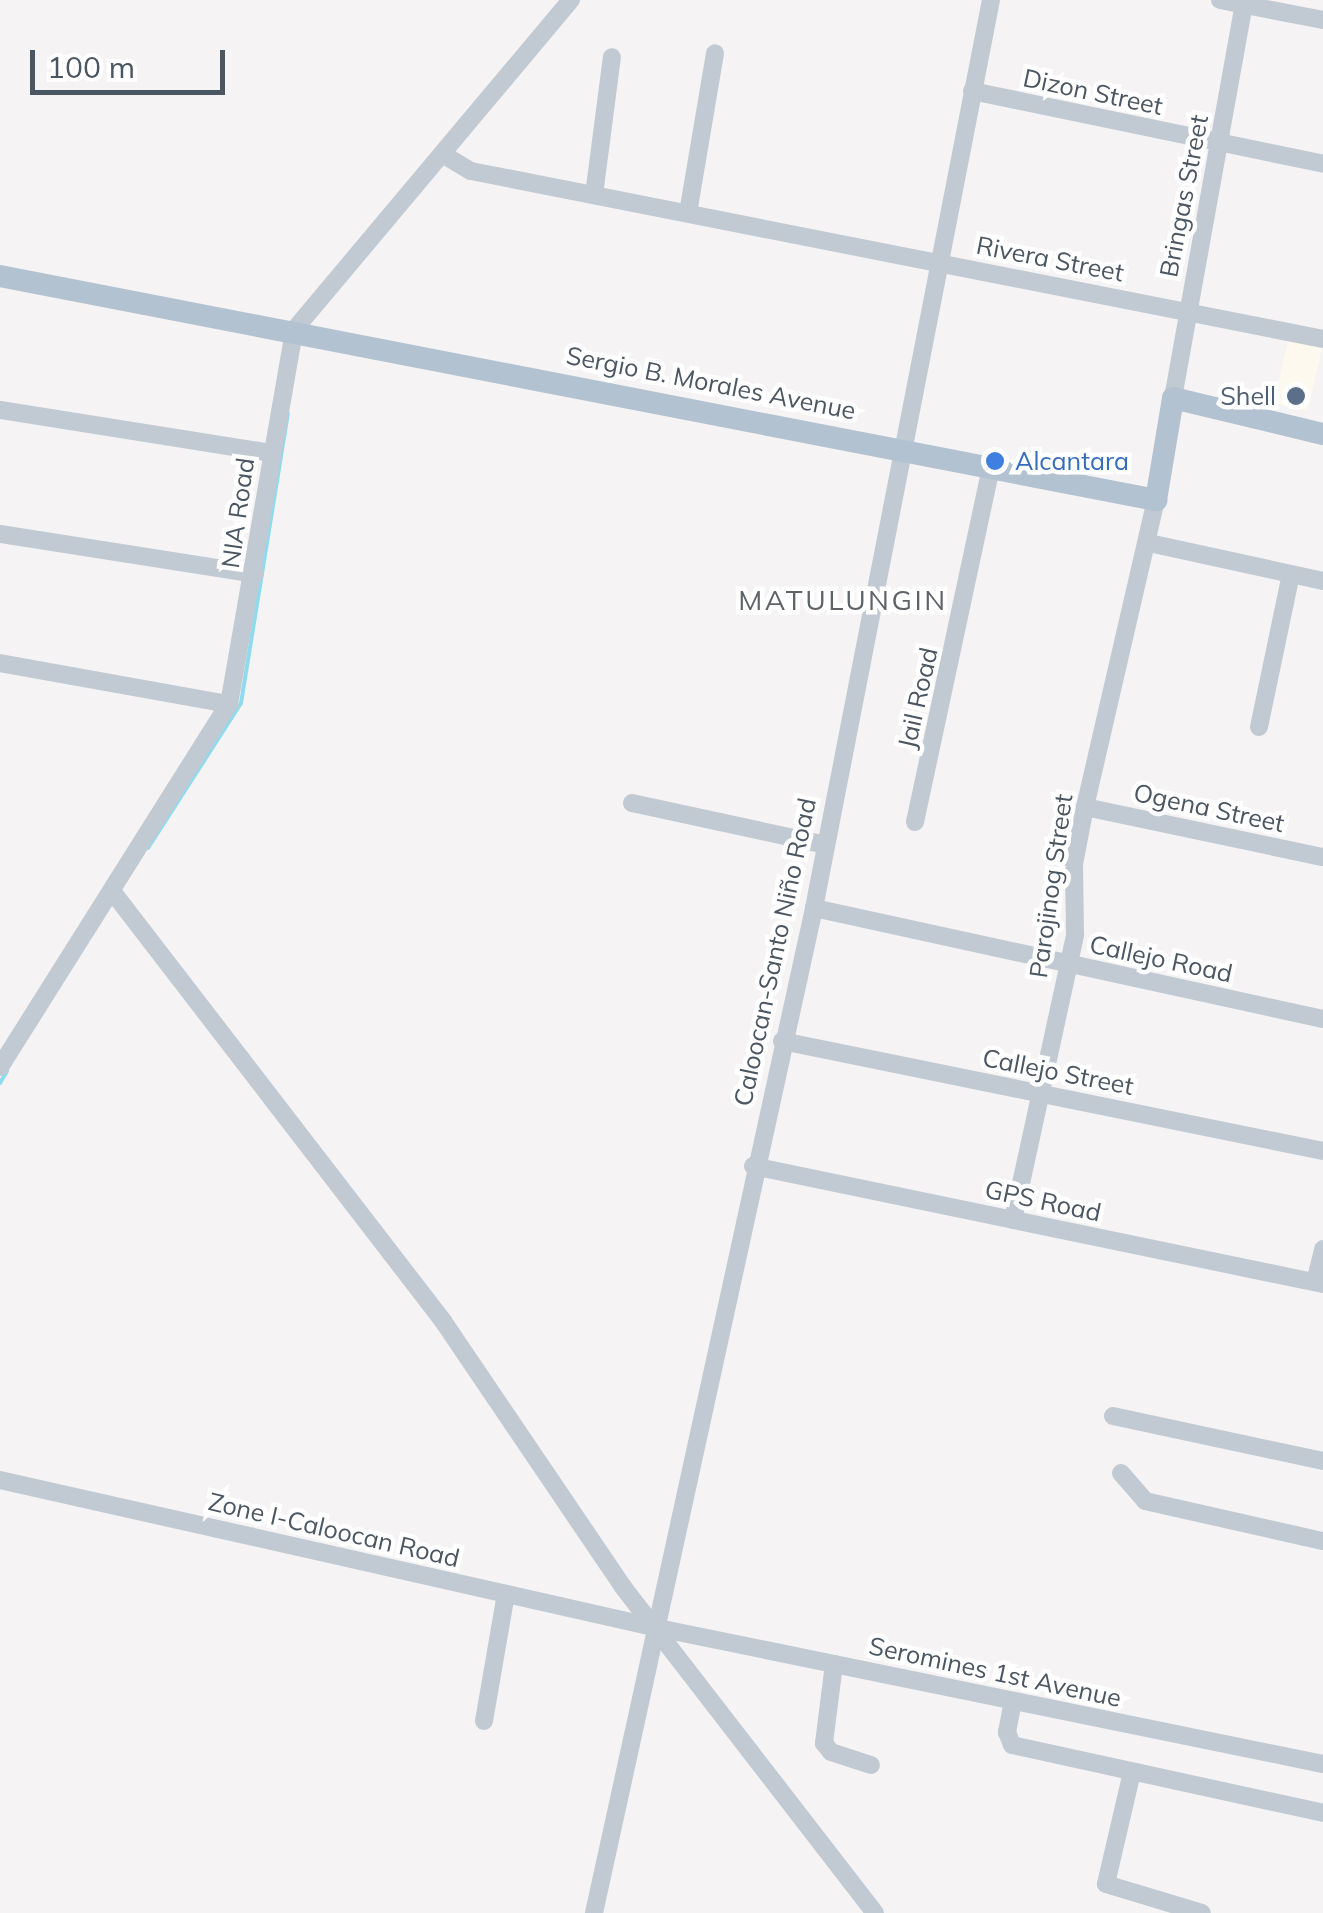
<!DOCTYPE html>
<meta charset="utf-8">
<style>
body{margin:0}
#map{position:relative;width:1323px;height:1913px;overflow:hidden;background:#f5f3f3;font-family:Mulish,sans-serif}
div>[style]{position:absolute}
.commercial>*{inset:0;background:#fdf9ef;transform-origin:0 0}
.stream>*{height:4px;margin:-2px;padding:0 2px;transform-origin:2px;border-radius:2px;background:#90daee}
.minor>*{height:18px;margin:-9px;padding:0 9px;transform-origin:9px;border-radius:9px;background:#c1cad2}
.major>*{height:22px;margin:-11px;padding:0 11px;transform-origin:11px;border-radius:11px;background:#b3c2d1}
.dots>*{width:28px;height:28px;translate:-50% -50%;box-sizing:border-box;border:5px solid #fff;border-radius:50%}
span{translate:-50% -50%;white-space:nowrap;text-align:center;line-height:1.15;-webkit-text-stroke:9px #fff;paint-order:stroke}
.street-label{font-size:25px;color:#4a5661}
.service-label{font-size:25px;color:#4e5e75}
.right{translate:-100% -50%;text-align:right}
.shop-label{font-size:25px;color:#366cbe}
.left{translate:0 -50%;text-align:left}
.neighbourhood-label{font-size:28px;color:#5f6368;letter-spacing:2.5px}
.scale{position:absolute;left:30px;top:50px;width:195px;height:45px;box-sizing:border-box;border:5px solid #4a5661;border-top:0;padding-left:12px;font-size:30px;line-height:35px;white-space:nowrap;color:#4a5661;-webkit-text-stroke:8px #fff;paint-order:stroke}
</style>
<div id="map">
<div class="commercial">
<div style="left:1289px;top:336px;width:35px;height:69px;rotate:13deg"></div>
</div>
<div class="stream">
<div style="left:148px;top:848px;width:172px;rotate:-57.3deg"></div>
<div style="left:241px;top:703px;width:293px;rotate:-80.8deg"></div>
<div style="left:0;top:1083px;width:14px;rotate:-60deg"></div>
</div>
<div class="minor">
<div style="left:1220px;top:0;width:105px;rotate:11deg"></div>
<div style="left:972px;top:91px;width:359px;rotate:11.7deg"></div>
<div style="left:444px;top:155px;width:31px;rotate:31deg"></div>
<div style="left:471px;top:171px;width:868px;rotate:11.15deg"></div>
<div style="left:594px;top:195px;width:139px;rotate:-82.6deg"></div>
<div style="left:688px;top:213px;width:162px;rotate:-80.4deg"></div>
<div style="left:1173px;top:398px;width:400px;rotate:-79.8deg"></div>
<div style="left:0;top:410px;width:275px;rotate:9deg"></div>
<div style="left:0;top:534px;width:258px;rotate:8.9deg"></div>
<div style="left:1149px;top:543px;width:178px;rotate:12.3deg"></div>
<div style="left:0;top:663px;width:233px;rotate:10.2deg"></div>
<div style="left:1259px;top:727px;width:156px;rotate:-78.2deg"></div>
<div style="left:632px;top:803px;width:198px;rotate:12.2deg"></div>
<div style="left:1085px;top:807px;width:243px;rotate:11.9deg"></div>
<div style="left:915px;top:822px;width:363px;rotate:-77.9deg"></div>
<div style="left:112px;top:891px;width:543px;rotate:52.41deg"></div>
<div style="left:443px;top:1321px;width:321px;rotate:55.9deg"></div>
<div style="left:623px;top:1587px;width:412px;rotate:52.3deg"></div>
<div style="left:814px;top:908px;width:521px;rotate:12.3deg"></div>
<div style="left:782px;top:1041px;width:552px;rotate:11.49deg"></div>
<div style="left:0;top:1067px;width:429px;rotate:-57.8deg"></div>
<div style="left:229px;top:704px;width:380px;rotate:-80.1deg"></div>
<div style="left:294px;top:330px;width:431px;rotate:-50deg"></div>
<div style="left:753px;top:1166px;width:582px;rotate:11.7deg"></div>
<div style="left:1013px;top:1220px;width:292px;rotate:-77.7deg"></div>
<div style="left:1075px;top:935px;width:71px;rotate:-90.8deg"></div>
<div style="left:1074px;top:864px;width:58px;rotate:-79.1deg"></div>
<div style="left:1085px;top:807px;width:315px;rotate:-77deg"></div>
<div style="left:1315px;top:1282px;width:34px;rotate:-76deg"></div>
<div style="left:1113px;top:1416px;width:215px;rotate:12.1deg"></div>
<div style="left:1121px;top:1473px;width:37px;rotate:49deg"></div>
<div style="left:1145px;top:1501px;width:182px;rotate:12.7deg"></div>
<div style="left:0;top:1480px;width:674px;rotate:12.68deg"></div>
<div style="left:658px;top:1628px;width:679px;rotate:11.56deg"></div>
<div style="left:834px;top:1664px;width:80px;rotate:97.2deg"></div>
<div style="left:824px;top:1743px;width:11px;rotate:52deg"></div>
<div style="left:831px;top:1752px;width:42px;rotate:18deg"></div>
<div style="left:1013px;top:1701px;width:32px;rotate:101deg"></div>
<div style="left:1007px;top:1732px;width:14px;rotate:69deg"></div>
<div style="left:1012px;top:1745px;width:318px;rotate:12.3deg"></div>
<div style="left:484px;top:1721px;width:129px;rotate:-80.2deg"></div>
<div style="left:1132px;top:1772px;width:115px;rotate:103.1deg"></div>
<div style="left:1106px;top:1884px;width:100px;rotate:16.8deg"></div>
<div style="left:594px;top:1913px;width:1029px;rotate:-77.65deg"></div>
<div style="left:814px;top:908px;width:925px;rotate:-78.97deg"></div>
</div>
<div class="major">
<div style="left:0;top:276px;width:1178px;rotate:10.97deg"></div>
<div style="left:1156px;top:500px;width:103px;rotate:-80.5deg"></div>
<div style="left:1173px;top:398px;width:154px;rotate:13.5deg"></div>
</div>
<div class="dots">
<div style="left:1296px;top:396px;background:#5c6f8a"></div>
<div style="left:995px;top:461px;background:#3f7fe0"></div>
</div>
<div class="street-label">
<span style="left:1093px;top:92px;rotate:12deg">Dizon Street</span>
<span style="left:1184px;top:196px;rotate:-79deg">Bringas Street</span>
<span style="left:1050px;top:259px;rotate:11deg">Rivera Street</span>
<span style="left:711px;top:383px;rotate:11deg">Sergio B. Morales Avenue</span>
<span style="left:238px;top:513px;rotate:-82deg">NIA Road</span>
<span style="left:918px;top:698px;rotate:-77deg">Jail Road</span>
<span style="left:1209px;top:808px;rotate:12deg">Ogena Street</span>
<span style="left:1051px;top:886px;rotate:-82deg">Parojinog Street</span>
<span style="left:775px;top:952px;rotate:-78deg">Caloocan-Santo Niño Road</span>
<span style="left:1161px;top:959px;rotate:12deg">Callejo Road</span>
<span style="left:1058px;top:1072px;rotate:11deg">Callejo Street</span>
<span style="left:1043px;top:1201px;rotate:12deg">GPS Road</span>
<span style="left:334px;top:1530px;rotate:13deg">Zone I-Caloocan Road</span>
<span style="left:995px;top:1672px;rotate:12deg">Seromines 1st Avenue</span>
</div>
<div class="service-label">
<span class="right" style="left:1276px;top:396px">Shell</span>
</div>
<div class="shop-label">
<span class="left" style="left:1015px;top:461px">Alcantara</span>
</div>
<div class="neighbourhood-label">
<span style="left:843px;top:600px">MATULUNGIN</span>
</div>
<div class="scale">100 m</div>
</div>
